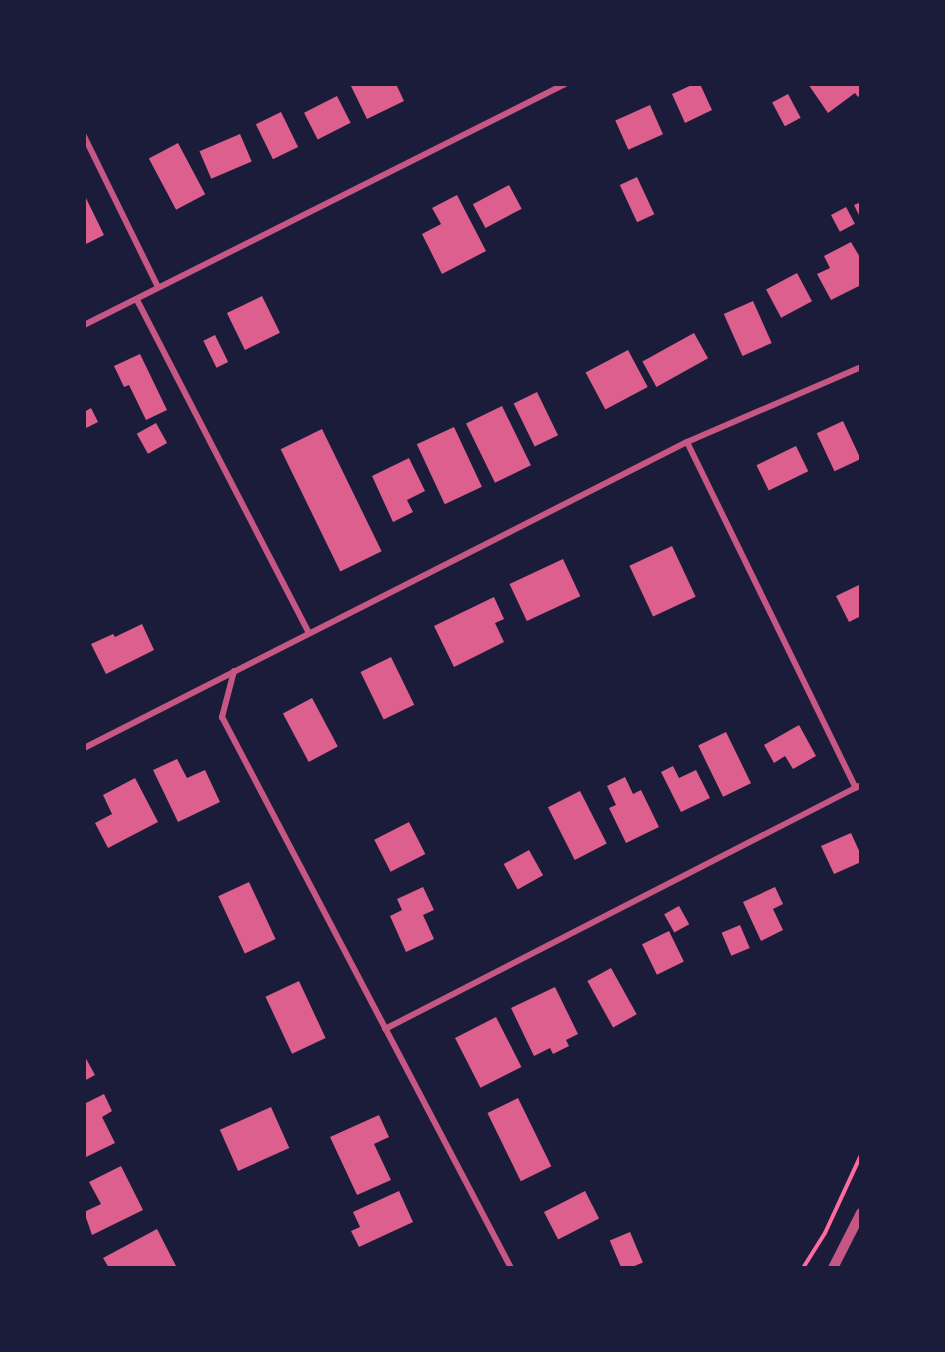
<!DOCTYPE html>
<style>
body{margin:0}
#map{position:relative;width:945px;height:1352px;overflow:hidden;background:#1b1b3a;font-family:"Fira Sans",sans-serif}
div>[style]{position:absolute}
.building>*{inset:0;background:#dd5f8e;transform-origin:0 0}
.path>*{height:4px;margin:-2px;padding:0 2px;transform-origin:2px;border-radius:2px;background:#ff6b9d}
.minor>*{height:6px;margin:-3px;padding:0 3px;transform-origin:3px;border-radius:3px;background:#c65784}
.tertiary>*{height:10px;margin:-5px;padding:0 5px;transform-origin:5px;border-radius:5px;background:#c65784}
span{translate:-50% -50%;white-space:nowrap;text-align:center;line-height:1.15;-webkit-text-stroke:4.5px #1b1b3a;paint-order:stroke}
.frame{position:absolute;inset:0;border:86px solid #1b1b3a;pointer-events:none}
</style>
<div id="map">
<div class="building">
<div style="clip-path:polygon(350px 84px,396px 84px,404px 101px,367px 119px)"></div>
<div style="clip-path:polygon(694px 84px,700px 84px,712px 110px,685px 123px,672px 94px)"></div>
<div style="clip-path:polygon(808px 84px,861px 84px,861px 94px,858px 97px,855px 93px,828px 113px)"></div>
<div style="left:788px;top:94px;width:27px;height:18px;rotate:62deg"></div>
<div style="left:337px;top:96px;width:30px;height:37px;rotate:63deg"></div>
<div style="left:650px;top:105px;width:32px;height:38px;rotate:66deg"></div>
<div style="left:281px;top:112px;width:39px;height:28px;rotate:64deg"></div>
<div style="left:240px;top:134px;width:30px;height:44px;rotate:67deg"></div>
<div style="left:178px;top:143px;width:58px;height:33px;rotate:62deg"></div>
<div style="left:637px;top:177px;width:41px;height:19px;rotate:65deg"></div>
<div style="left:509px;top:185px;width:27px;height:41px;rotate:62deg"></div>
<div style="clip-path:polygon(84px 194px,104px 235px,84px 245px)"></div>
<div style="clip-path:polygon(457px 195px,486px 251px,442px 274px,422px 234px,441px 224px,432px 208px)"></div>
<div style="clip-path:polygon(861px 202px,861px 219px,854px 205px)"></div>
<div style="left:846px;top:207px;width:19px;height:17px;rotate:62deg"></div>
<div style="clip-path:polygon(851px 242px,861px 259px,861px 285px,831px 300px,817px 274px,830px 268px,824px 256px)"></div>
<div style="left:797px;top:273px;width:32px;height:35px;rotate:62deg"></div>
<div style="left:262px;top:296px;width:41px;height:39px;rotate:64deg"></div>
<div style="left:753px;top:301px;width:46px;height:32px;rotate:66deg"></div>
<div style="left:694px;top:333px;width:29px;height:59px;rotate:61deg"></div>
<div style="left:215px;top:335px;width:30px;height:13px;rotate:64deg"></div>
<div style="left:628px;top:350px;width:42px;height:48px;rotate:62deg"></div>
<div style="clip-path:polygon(140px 354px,167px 410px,146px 420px,129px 385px,124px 387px,114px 366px)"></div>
<div style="left:537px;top:392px;width:48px;height:26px;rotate:64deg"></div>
<div style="left:502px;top:406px;width:66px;height:40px;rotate:64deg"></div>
<div style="clip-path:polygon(91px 408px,98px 422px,84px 429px,84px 412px)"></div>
<div style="left:843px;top:421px;width:42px;height:29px;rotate:65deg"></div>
<div style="left:156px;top:423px;width:23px;height:22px;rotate:61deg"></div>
<div style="left:454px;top:427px;width:66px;height:41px;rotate:65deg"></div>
<div style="left:322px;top:429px;width:136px;height:46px;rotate:64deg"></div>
<div style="left:796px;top:446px;width:28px;height:44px;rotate:64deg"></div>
<div style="clip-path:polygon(409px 458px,425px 491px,407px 500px,413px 512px,393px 522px,372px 476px)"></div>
<div style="left:672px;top:546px;width:56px;height:47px;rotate:65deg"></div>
<div style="left:563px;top:559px;width:41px;height:59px;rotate:65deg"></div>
<div style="clip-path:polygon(861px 584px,861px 616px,849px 622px,836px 596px)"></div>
<div style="clip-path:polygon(494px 597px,504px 619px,495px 623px,504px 642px,454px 667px,434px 626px)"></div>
<div style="clip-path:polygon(142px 624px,154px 650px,106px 674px,91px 644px,113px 634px,115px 637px)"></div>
<div style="left:391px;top:657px;width:53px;height:34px;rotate:64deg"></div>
<div style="left:312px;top:698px;width:55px;height:33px;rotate:62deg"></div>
<div style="clip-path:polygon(799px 725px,816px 756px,793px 769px,785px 756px,774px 763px,764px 745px)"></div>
<div style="left:726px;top:732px;width:57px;height:31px;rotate:64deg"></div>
<div style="clip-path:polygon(177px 759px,187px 778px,205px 770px,220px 802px,178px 822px,153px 770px)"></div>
<div style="clip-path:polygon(673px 766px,679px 778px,696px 770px,710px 798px,681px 812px,661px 772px)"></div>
<div style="clip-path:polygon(625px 777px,633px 794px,641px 790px,659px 827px,626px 843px,609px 808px,616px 805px,607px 786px)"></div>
<div style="clip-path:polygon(135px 778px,158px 822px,108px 848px,95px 823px,112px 814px,103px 795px)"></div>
<div style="left:580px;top:791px;width:59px;height:36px;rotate:63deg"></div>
<div style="left:409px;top:822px;width:36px;height:39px;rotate:63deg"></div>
<div style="clip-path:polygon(851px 833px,861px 855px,861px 862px,834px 874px,821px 846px)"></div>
<div style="left:529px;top:850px;width:29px;height:29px;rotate:61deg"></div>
<div style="left:249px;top:882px;width:63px;height:34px;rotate:65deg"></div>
<div style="clip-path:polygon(423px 887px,434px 910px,423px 915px,434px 939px,406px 952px,390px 916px,402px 910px,397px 899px)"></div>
<div style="clip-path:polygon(775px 887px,783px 904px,773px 909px,783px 930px,761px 941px,743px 902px)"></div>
<div style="left:679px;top:906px;width:21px;height:17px;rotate:61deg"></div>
<div style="left:740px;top:925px;width:25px;height:20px;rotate:67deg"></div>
<div style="left:669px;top:931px;width:34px;height:30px;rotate:64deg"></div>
<div style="left:611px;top:968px;width:53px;height:27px;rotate:61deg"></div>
<div style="left:299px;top:981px;width:63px;height:37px;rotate:65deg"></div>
<div style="clip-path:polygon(555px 987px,578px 1034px,566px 1040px,569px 1046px,553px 1054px,550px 1048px,534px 1056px,511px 1008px)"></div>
<div style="left:496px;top:1017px;width:56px;height:46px;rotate:63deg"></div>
<div style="clip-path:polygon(84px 1055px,95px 1075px,84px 1081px)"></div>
<div style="clip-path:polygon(104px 1094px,112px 1111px,102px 1117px,115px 1143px,84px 1158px,84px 1104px)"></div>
<div style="left:518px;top:1098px;width:76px;height:34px;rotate:64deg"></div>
<div style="left:271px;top:1107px;width:45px;height:56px;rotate:66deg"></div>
<div style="clip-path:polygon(379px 1115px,389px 1137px,374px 1144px,391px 1180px,357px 1195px,330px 1137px)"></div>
<div style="clip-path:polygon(121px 1166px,143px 1210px,92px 1235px,84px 1212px,101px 1204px,89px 1182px)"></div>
<div style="clip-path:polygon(399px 1191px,413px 1222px,359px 1247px,351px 1231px,360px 1227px,353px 1212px)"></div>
<div style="left:585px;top:1191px;width:31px;height:46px;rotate:63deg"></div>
<div style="clip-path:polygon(157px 1229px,177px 1268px,109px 1268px,103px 1258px)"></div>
<div style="left:630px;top:1232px;width:33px;height:22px;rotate:67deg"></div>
</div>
<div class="path">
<div style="left:803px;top:1268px;width:41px;rotate:-57.8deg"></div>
<div style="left:825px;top:1233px;width:86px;rotate:-65.2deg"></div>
</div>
<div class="minor">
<div style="left:84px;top:136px;width:168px;rotate:63.9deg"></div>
<div style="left:137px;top:300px;width:375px;rotate:62.7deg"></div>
<div style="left:84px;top:325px;width:538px;rotate:-26.61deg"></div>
<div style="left:687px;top:442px;width:385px;rotate:64deg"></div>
<div style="left:234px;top:671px;width:48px;rotate:104.6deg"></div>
<div style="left:222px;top:717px;width:622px;rotate:62.32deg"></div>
<div style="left:84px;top:748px;width:676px;rotate:-26.91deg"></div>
<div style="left:687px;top:442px;width:189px;rotate:-23.3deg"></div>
<div style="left:385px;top:1029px;width:535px;rotate:-27.14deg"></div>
</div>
<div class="tertiary">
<div style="left:833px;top:1268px;width:62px;rotate:-63deg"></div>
</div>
<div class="frame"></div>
</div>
